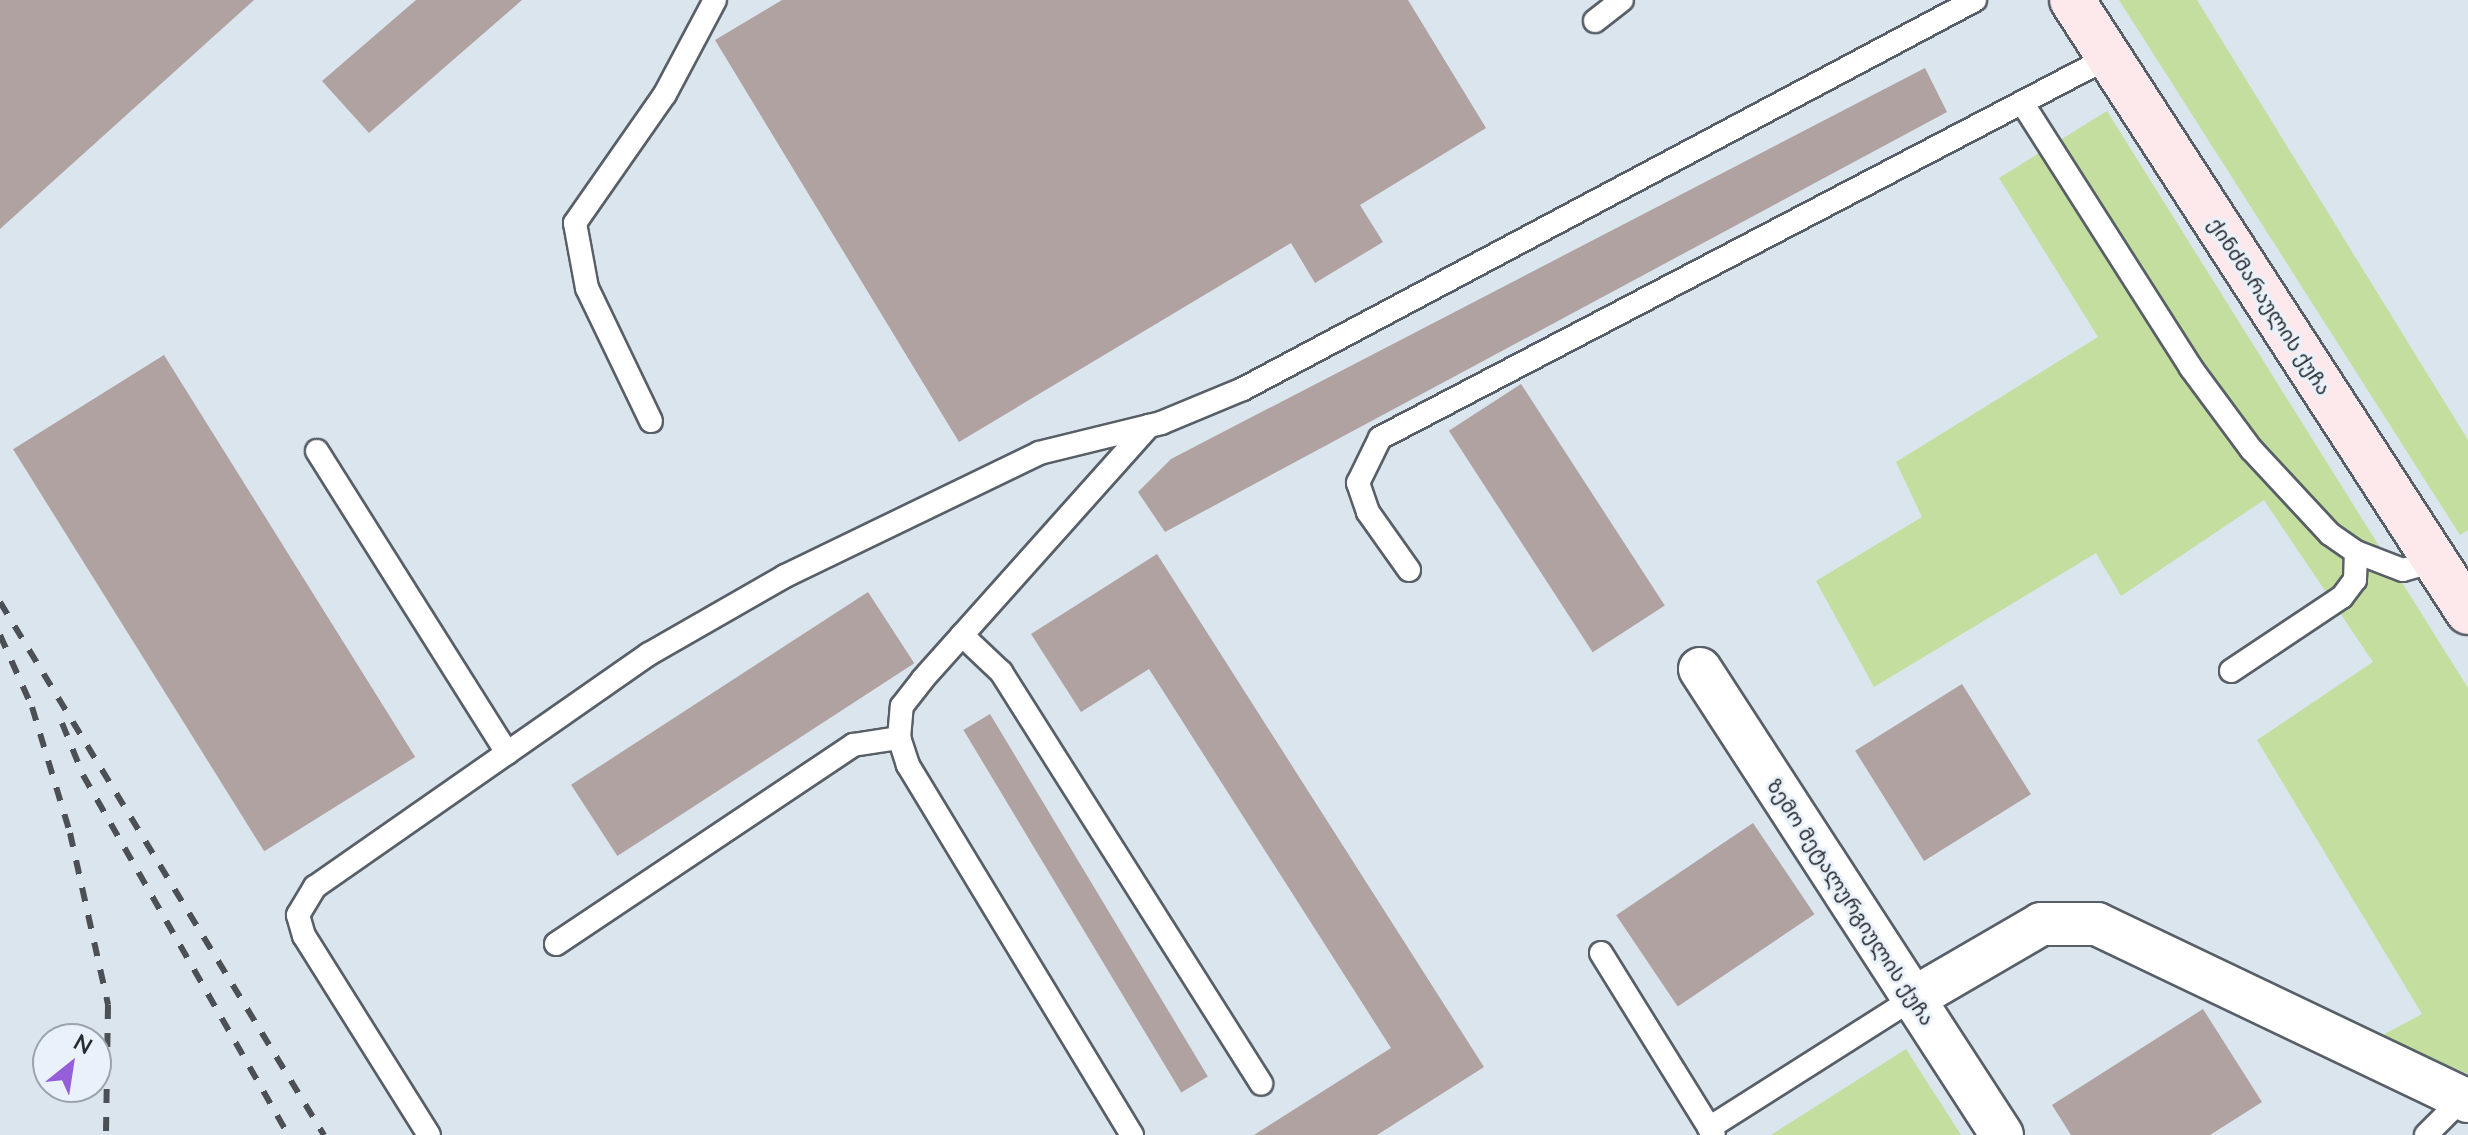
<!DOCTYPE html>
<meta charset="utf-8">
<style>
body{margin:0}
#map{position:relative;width:2468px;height:1135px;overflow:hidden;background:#dbe5ed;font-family:Lato,"Noto Sans Georgian",sans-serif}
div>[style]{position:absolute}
.green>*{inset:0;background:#c3de9e}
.building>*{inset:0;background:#afa2a0;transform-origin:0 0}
.roads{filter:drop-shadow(2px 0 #585f67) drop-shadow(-2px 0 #585f67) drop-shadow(0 2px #585f67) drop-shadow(0 -2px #585f67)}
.service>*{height:22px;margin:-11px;padding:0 11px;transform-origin:11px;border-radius:11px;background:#fff}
.minor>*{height:42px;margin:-21px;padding:0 21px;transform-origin:21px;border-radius:21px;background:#fff}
.secondary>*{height:44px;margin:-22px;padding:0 22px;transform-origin:22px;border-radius:22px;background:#fde8ec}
.rail>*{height:6px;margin-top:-3px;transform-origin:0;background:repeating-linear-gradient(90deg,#4c5055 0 14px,transparent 0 28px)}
span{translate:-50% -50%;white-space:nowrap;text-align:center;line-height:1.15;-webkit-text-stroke:6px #e9f2fb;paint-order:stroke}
.street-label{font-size:20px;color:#292c30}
.north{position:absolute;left:32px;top:1023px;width:80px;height:80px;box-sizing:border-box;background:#e9f2fb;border:2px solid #9ca3aa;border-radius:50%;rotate:30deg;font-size:22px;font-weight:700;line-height:32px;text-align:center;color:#292c30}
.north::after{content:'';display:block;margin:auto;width:28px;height:36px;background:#945fd8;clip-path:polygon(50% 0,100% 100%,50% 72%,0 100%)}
</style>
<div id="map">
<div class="green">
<div style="clip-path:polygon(2119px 0,2197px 0,2468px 440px,2468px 530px,2460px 535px)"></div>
<div style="clip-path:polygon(2107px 111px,2468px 688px,2468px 1074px,2381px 1036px,2422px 1014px,2257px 740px,2373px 662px,2264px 500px,2121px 596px,2096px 553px,1874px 687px,1816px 581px,1922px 517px,1896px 462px,2098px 337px,1999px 178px)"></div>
<div style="clip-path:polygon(1906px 1049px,1961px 1135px,1771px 1135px)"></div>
</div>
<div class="building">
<div style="clip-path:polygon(0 0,254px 0,0 229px)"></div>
<div style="clip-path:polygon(416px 0,522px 0,369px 133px,322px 81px)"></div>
<div style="clip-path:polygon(782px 0,1408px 0,1486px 128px,1360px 205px,1383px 242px,1315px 283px,1291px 243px,959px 442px,715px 40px)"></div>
<div style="clip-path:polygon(1925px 68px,1947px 112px,1165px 532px,1138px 492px,1171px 459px)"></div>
<div style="left:164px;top:355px;width:474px;height:178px;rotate:58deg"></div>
<div style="left:1521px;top:384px;width:264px;height:86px;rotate:57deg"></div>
<div style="clip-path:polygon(1157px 554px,1484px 1067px,1377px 1135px,1254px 1135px,1391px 1048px,1149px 669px,1081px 712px,1031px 634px)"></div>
<div style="left:868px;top:592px;width:85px;height:354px;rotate:57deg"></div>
<div style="left:1962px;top:684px;width:130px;height:126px;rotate:58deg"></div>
<div style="left:990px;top:714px;width:423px;height:31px;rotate:59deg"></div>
<div style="left:1753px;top:823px;width:110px;height:165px;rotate:56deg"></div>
<div style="clip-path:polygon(2203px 1009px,2262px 1102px,2210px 1135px,2071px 1135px,2052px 1105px)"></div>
</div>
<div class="roads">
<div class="service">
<div style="left:1595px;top:21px;width:34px;rotate:-38deg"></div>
<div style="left:2023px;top:104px;width:313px;rotate:57.5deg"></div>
<div style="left:2191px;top:368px;width:101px;rotate:53.5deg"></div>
<div style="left:2251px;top:449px;width:116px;rotate:47.1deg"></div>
<div style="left:2330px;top:534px;width:32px;rotate:35deg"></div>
<div style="left:2356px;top:552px;width:50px;rotate:21deg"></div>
<div style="left:2403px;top:570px;width:33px;rotate:-16deg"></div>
<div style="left:651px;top:421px;width:148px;rotate:-115.7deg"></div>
<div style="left:587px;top:288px;width:66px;rotate:-100.5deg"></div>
<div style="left:575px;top:223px;width:157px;rotate:-55.1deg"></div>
<div style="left:665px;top:94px;width:106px;rotate:-62deg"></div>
<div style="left:317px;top:451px;width:357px;rotate:57.8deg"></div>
<div style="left:1409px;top:570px;width:71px;rotate:-125.3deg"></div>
<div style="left:1368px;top:512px;width:31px;rotate:-109deg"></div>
<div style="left:1358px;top:483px;width:50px;rotate:-63.9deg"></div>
<div style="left:1380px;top:438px;width:823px;rotate:-27.59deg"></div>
<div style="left:962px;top:635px;width:54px;rotate:43.5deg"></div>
<div style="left:1001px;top:672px;width:487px;rotate:57.7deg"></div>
<div style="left:2231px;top:671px;width:133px;rotate:-33.7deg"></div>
<div style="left:2342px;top:597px;width:21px;rotate:-53deg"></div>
<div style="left:2355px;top:580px;width:28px;rotate:-88deg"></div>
<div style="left:556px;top:944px;width:358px;rotate:-33.8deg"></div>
<div style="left:853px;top:745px;width:47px;rotate:-8.7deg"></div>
<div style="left:1601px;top:953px;width:214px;rotate:58.2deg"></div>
<div style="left:1709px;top:1128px;width:243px;rotate:-32.4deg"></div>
<div style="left:429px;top:1135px;width:235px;rotate:-122.1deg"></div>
<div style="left:304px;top:936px;width:22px;rotate:-106deg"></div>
<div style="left:298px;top:915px;width:33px;rotate:-59deg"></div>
<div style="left:315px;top:887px;width:407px;rotate:-34.9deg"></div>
<div style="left:649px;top:654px;width:157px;rotate:-29.8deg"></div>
<div style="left:785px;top:576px;width:282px;rotate:-25.8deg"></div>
<div style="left:1039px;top:453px;width:126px;rotate:-13.8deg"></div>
<div style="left:1161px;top:423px;width:89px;rotate:-22.5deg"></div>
<div style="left:1243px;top:389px;width:829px;rotate:-27.99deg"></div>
<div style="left:1132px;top:1135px;width:433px;rotate:-121.2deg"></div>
<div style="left:908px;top:765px;width:28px;rotate:-108deg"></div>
<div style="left:899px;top:738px;width:32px;rotate:-85deg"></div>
<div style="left:902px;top:706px;width:33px;rotate:-52deg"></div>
<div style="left:922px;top:680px;width:341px;rotate:-48.2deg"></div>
<div style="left:2426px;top:1135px;width:52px;rotate:-45deg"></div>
</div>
<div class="minor">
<div style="left:1700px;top:669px;width:555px;rotate:57.05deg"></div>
<div style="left:1914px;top:998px;width:147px;rotate:-30.2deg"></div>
<div style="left:2041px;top:924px;width:56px"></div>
<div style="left:2097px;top:924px;width:411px;rotate:25.5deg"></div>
</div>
<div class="secondary">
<div style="left:2072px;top:0;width:729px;rotate:57.09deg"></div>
</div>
</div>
<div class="rail">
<div style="left:0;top:602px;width:624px;rotate:58.71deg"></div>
<div style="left:0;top:635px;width:79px;rotate:66deg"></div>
<div style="left:32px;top:707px;width:132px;rotate:73.2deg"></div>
<div style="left:70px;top:833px;width:176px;rotate:77.5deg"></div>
<div style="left:108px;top:1005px;width:130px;rotate:90.9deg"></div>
<div style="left:62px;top:723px;width:56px;rotate:68deg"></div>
<div style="left:83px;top:775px;width:414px;rotate:60.3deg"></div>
</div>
<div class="street-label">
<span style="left:2270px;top:306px;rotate:57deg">ქინძმარაულის ქუჩა</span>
<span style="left:1851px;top:902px;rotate:57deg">ზემო მეტალურგიულის ქუჩა</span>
</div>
<div class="north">N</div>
</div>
